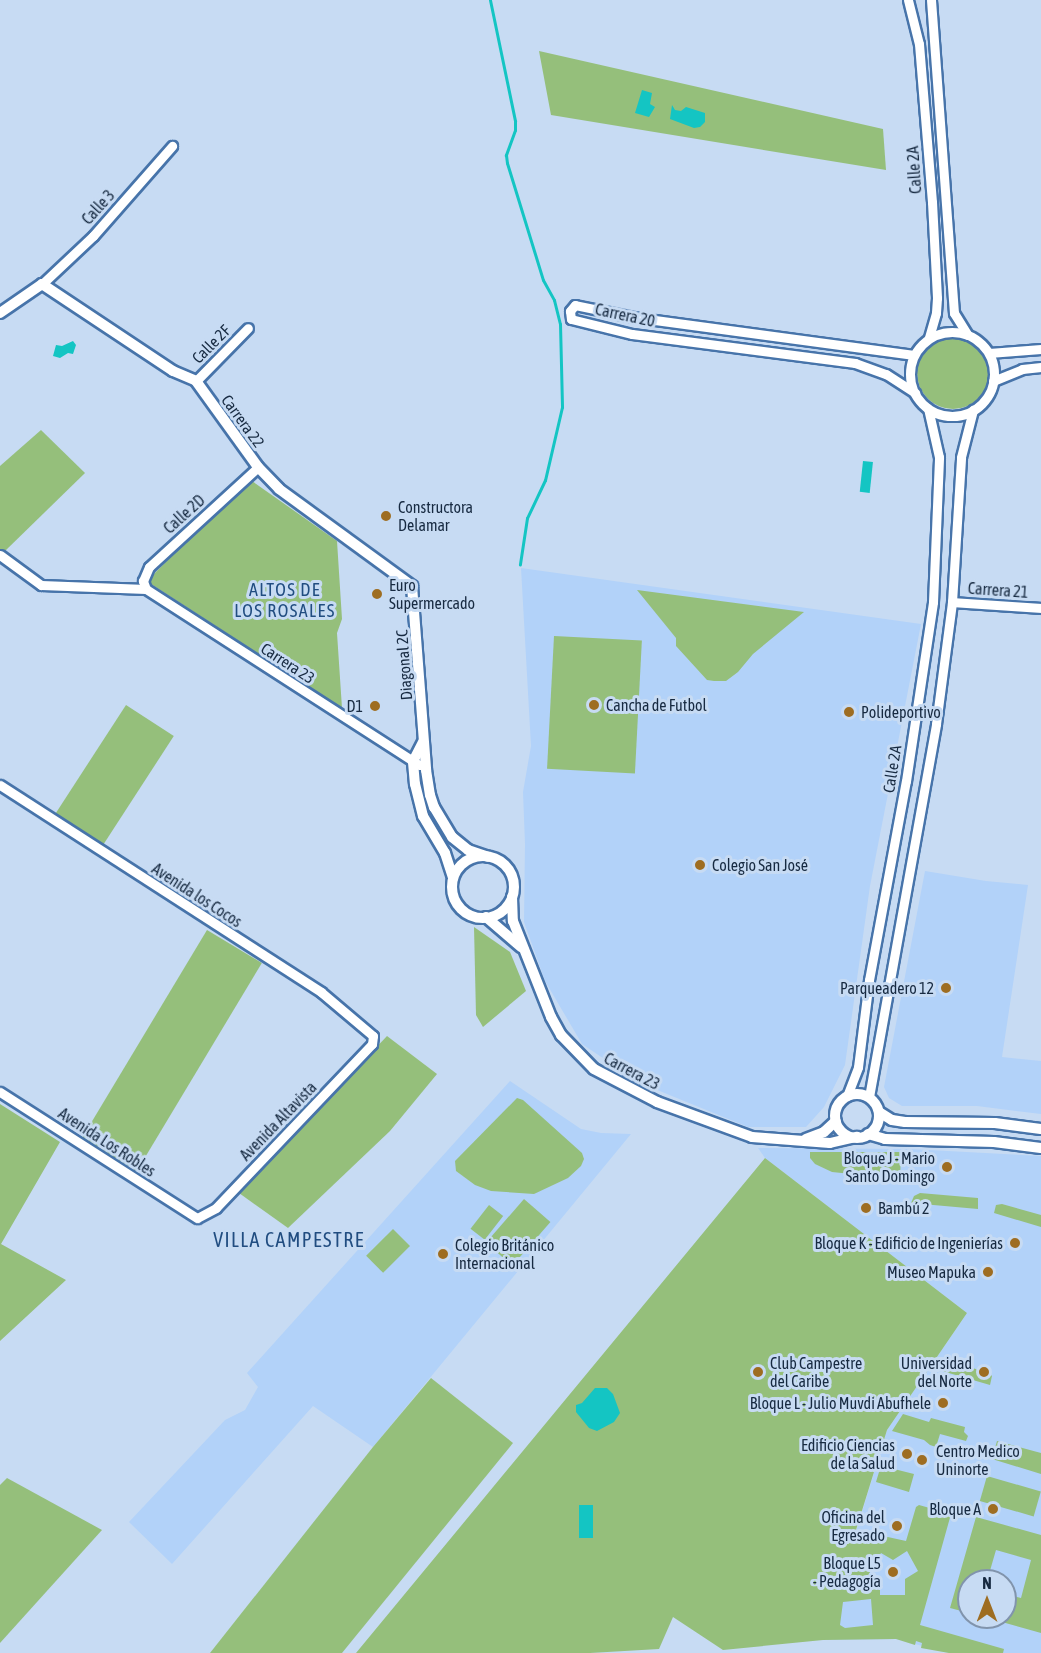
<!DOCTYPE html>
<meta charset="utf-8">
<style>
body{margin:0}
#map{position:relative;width:1041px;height:1653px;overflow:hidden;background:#c7dbf3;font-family:"Asap Condensed",sans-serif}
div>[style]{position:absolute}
.built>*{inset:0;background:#b2d2f9}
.green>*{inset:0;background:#95bf7b;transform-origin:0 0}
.round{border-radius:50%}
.water>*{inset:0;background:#14c5c3;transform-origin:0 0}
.stream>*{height:3px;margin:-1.5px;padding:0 1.5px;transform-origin:1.5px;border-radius:1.5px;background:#14c5c3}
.roads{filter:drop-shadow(2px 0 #4774aa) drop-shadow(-2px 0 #4774aa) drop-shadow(0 2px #4774aa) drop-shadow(0 -2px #4774aa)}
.minor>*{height:9px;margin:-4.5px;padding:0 4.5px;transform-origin:4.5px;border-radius:4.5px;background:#fff}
.minor>.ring{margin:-4.5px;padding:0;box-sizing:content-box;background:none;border:9px solid #fff;border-radius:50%}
.tertiary>*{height:10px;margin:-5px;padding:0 5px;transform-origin:5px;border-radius:5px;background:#fff}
.tertiary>.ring{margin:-5px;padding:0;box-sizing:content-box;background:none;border:10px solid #fff;border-radius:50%}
.dots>*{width:16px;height:16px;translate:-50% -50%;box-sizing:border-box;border:3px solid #c7dbf3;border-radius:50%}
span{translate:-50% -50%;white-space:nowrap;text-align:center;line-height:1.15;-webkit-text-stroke:6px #c7dbf3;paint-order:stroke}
.street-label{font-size:16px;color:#172a41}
.poi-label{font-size:16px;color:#172a41}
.left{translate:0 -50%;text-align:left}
.right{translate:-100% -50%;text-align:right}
.neighbourhood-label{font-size:18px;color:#214d80;letter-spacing:1.5px}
.quarter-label{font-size:20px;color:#214d80;letter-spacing:1.5px}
.north{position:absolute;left:957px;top:1569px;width:60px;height:60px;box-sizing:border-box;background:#c7dbf3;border:2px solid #8194ac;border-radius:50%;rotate:0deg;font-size:16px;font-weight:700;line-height:24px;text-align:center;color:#172a41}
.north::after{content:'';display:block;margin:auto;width:21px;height:27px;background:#9e6d21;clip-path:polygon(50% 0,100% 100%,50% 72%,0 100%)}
</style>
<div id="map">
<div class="built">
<div style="clip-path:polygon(521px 568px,921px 624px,870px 886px,845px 1065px,824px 1107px,806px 1127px,748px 1127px,640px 1083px,582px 1044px,545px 981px,524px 922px,525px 844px,523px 792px,531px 746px)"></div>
<div style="clip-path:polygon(925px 871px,986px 881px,1028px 885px,1002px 1057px,1041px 1061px,1041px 1114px,977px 1106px,902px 1106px,889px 1098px,884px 1087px)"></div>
<div style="clip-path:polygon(510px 1081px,581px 1129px,601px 1133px,631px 1134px,373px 1447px,313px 1406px,172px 1564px,129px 1522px,225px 1420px,245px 1410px,258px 1387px,247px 1373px)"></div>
<div style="clip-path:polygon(evenodd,758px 1148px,910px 1149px,1041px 1156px,1041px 1653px,949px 1653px,896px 1639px,823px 1640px,887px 1430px,967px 1313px,765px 1158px,758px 1148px,969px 1581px,1005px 1581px,1005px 1617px,969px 1617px,969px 1581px)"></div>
</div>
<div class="green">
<div style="clip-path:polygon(539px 51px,883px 129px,886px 170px,551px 115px)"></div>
<div class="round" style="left:917px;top:337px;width:72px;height:72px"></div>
<div style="clip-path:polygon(41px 430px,85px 473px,4px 552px,0 550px,0 466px)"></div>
<div style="clip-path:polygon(252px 481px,337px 541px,342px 619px,337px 633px,342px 708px,151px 584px,151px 577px,244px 482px)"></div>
<div style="clip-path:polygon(637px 590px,804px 612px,753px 654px,738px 672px,726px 681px,714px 681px,707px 680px,676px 646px,676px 638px)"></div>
<div style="left:554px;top:636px;width:88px;height:133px;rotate:3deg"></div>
<div style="left:126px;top:705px;width:57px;height:129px;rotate:33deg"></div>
<div style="clip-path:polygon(474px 927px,510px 952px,526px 991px,483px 1027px,476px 1015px)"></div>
<div style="left:207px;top:930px;width:64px;height:243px;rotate:31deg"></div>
<div style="clip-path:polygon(387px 1036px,437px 1074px,390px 1131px,288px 1228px,239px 1193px)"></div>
<div style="clip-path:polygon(517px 1098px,523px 1100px,582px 1153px,584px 1159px,581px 1166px,568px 1178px,534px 1194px,491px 1191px,475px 1185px,456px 1171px,455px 1161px)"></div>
<div style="clip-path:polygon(0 1104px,60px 1142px,1px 1244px,66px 1280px,0 1341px)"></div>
<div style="clip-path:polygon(810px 1152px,901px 1152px,900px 1179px,832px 1172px,815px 1164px,810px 1158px)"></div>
<div style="clip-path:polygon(evenodd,765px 1158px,967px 1313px,887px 1430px,856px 1530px,906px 1541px,916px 1507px,919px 1505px,951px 1514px,920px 1625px,1004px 1649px,1003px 1653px,949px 1653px,921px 1648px,922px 1643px,916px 1641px,915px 1645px,896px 1639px,823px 1640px,723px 1650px,673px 1617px,659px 1649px,590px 1653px,356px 1653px,765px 1158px,907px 1551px,918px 1571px,905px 1579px,905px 1595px,880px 1595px,880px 1581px,869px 1574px,881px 1553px,893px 1560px,907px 1551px,765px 1158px,871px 1599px,873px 1625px,845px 1628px,840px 1625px,843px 1602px,871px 1599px)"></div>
<div style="clip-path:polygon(920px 1193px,978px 1198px,978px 1209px,911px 1203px,914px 1196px)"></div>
<div style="left:524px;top:1199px;width:35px;height:58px;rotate:41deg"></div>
<div style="clip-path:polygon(1002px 1204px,1041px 1215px,1041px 1227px,994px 1213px,996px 1205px)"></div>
<div style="left:489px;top:1205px;width:18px;height:30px;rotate:38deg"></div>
<div style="left:393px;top:1229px;width:24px;height:38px;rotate:45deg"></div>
<div style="clip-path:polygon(946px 1360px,989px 1373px,992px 1376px,990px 1385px,935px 1369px,941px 1361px)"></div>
<div style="clip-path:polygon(431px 1378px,513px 1443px,342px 1653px,210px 1653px,373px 1447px)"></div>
<div style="clip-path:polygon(903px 1414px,929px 1422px,931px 1418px,965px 1427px,964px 1432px,968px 1436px,966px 1441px,940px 1434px,936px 1447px,930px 1445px,924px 1440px,892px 1431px)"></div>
<div style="clip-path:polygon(997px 1441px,1041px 1453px,1041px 1474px,992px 1459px)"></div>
<div style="clip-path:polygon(882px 1462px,890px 1464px,890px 1468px,914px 1474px,909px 1492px,876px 1482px)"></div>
<div style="left:987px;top:1476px;width:56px;height:26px;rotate:16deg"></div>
<div style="clip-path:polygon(7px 1478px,102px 1530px,0 1643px,0 1485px)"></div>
<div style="clip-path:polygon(976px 1517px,1041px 1535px,1041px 1633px,984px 1617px,1005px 1617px,1005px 1594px,1021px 1598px,1031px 1560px,996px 1550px,987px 1581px,969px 1581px,969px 1613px,950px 1608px)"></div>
</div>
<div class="water">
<div style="clip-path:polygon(642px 90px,652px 93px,650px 104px,655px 107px,649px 117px,635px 113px)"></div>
<div style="clip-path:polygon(672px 105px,675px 110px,681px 111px,686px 107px,705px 113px,705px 122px,700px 127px,694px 128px,670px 119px)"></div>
<div style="clip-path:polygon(73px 341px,76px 345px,73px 354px,68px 353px,60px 358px,53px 356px,56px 345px,62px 346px)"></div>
<div style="left:863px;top:461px;width:10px;height:31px;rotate:6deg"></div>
<div style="clip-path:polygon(595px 1388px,607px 1388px,613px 1394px,620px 1413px,614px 1422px,597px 1431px,589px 1428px,576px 1412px,576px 1405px,582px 1403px)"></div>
<div style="left:579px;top:1505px;width:14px;height:33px"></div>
</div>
<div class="stream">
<div style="left:490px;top:0;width:124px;rotate:78.3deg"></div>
<div style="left:515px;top:121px;width:9px;rotate:90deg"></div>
<div style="left:515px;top:130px;width:27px;rotate:110deg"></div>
<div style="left:506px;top:155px;width:8px;rotate:83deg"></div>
<div style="left:507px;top:163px;width:122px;rotate:72.9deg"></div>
<div style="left:543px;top:280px;width:23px;rotate:61deg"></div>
<div style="left:554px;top:300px;width:25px;rotate:76deg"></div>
<div style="left:560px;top:324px;width:83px;rotate:88.6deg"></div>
<div style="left:562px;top:407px;width:75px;rotate:103.1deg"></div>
<div style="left:545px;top:480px;width:42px;rotate:115.3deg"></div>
<div style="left:527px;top:518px;width:47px;rotate:98.7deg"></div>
</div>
<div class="roads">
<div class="minor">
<div style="left:908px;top:0;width:45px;rotate:76deg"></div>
<div style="left:919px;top:44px;width:159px;rotate:85.3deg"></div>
<div style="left:932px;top:202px;width:96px;rotate:87deg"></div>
<div style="left:937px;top:298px;width:15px;rotate:94deg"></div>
<div style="left:936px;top:313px;width:26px;rotate:106deg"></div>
<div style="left:931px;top:0;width:314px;rotate:85.8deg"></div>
<div style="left:954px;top:313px;width:26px;rotate:58deg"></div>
<div style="left:42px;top:284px;width:70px;rotate:-43.3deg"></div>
<div style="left:93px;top:236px;width:120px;rotate:-48.7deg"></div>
<div class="ring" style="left:910px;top:332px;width:75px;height:75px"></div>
<div style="left:989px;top:353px;width:52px;rotate:-4.4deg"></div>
<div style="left:914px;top:355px;width:284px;rotate:-172.3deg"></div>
<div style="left:633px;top:317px;width:59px;rotate:-168.3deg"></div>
<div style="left:575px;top:305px;width:8px;rotate:130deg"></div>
<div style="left:570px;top:311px;width:8px;rotate:83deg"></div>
<div style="left:571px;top:319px;width:63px;rotate:13.8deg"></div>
<div style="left:632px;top:334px;width:225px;rotate:7.4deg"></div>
<div style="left:855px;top:363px;width:33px;rotate:20deg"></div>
<div style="left:886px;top:374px;width:35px;rotate:33deg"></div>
<div style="left:196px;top:381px;width:74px;rotate:-45.5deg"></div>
<div style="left:993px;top:381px;width:31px;rotate:-22deg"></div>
<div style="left:1022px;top:369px;width:19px;rotate:-6deg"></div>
<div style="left:0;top:555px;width:51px;rotate:36.2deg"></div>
<div style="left:41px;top:585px;width:105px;rotate:2.2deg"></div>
<div style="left:146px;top:589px;width:325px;rotate:32.8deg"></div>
<div style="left:146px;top:589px;width:9px;rotate:-111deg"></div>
<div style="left:143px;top:581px;width:15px;rotate:-67deg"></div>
<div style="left:149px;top:567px;width:148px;rotate:-42.5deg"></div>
<div style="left:952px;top:602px;width:89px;rotate:3.9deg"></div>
<div style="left:0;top:785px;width:382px;rotate:32.8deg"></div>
<div style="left:321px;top:992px;width:68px;rotate:40.2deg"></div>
<div style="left:373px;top:1036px;width:8px;rotate:97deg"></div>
<div style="left:372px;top:1044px;width:226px;rotate:133.6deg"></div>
<div style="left:216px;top:1208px;width:21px;rotate:152deg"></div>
<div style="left:197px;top:1218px;width:234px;rotate:-147.4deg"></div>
<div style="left:847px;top:1096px;width:31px;rotate:-69deg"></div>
<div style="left:858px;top:1067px;width:88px;rotate:-82.8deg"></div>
<div style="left:869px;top:980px;width:202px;rotate:-79.5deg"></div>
<div style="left:906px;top:781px;width:181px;rotate:-81.4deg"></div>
<div style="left:933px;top:602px;width:145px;rotate:-87.6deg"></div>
<div style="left:939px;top:457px;width:50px;rotate:-102.7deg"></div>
<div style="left:869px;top:1097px;width:379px;rotate:-79.8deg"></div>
<div style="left:936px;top:724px;width:123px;rotate:-82.5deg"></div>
<div style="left:952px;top:602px;width:145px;rotate:-86.4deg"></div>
<div style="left:961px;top:457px;width:49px;rotate:-75.7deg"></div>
</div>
<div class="tertiary">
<div style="left:0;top:313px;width:51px;rotate:-34.6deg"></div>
<div style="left:42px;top:284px;width:157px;rotate:33.6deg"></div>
<div style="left:173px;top:371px;width:25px;rotate:23deg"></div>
<div style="left:196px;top:381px;width:106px;rotate:54.2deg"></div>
<div style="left:258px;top:467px;width:30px;rotate:46deg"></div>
<div style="left:279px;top:489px;width:165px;rotate:36.1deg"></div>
<div style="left:412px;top:586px;width:185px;rotate:85.6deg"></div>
<div style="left:426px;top:770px;width:25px;rotate:81deg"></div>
<div style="left:430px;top:795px;width:13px;rotate:72deg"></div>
<div style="left:434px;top:807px;width:35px;rotate:59deg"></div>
<div style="left:452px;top:837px;width:21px;rotate:39deg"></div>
<div style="left:468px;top:850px;width:21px;rotate:19deg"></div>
<div style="left:423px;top:742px;width:22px;rotate:117deg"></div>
<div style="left:413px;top:762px;width:22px;rotate:85deg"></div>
<div style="left:415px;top:784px;width:33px;rotate:76deg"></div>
<div style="left:423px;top:816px;width:43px;rotate:59.3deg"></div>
<div style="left:445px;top:853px;width:26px;rotate:72deg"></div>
<div class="ring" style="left:452px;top:856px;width:52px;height:52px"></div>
<div style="left:512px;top:897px;width:24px;rotate:88deg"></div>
<div style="left:513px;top:921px;width:103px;rotate:68.4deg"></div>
<div style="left:551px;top:1017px;width:21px;rotate:61deg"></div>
<div style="left:561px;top:1035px;width:47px;rotate:45.9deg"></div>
<div style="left:594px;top:1069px;width:71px;rotate:27.6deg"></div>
<div style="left:657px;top:1102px;width:101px;rotate:20.2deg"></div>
<div style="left:752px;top:1137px;width:78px;rotate:4.4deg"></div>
<div style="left:830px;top:1143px;width:28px;rotate:-13deg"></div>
<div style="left:486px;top:917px;width:46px;rotate:40.6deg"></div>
<div class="ring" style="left:835px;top:1094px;width:34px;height:34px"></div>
<div style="left:879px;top:1112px;width:15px;rotate:32deg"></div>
<div style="left:892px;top:1120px;width:13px;rotate:9deg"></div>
<div style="left:905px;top:1122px;width:90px;rotate:0.6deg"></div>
<div style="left:995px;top:1123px;width:46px;rotate:7.4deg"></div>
<div style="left:868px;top:1134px;width:18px;rotate:16deg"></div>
<div style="left:885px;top:1139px;width:109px;rotate:1.6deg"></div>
<div style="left:994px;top:1142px;width:47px;rotate:7.3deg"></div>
<div style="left:806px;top:1139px;width:19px;rotate:-21deg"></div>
<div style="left:824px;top:1132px;width:16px;rotate:-43deg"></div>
</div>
</div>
<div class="dots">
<div style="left:386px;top:516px;background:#9e6d21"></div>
<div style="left:377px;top:594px;background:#9e6d21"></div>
<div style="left:594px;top:705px;background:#9e6d21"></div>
<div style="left:375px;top:706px;background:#9e6d21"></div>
<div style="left:849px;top:712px;background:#9e6d21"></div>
<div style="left:700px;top:865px;background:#9e6d21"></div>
<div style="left:946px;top:988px;background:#9e6d21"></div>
<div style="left:947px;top:1167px;background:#9e6d21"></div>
<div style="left:866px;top:1208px;background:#9e6d21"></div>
<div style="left:1015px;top:1243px;background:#9e6d21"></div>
<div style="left:443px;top:1254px;background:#9e6d21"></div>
<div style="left:988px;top:1272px;background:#9e6d21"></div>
<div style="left:758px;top:1372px;background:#9e6d21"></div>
<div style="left:984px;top:1372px;background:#9e6d21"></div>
<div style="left:943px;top:1403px;background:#9e6d21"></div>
<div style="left:907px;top:1454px;background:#9e6d21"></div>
<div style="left:922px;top:1460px;background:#9e6d21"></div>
<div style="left:993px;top:1509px;background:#9e6d21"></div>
<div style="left:897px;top:1526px;background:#9e6d21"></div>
<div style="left:893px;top:1572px;background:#9e6d21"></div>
</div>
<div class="street-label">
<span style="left:914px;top:170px;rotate:-94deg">Calle 2A</span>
<span style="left:98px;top:207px;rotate:-48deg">Calle 3</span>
<span style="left:625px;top:315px;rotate:12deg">Carrera 20</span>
<span style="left:211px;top:344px;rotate:-45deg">Calle 2F</span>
<span style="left:243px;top:421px;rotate:54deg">Carrera 22</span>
<span style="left:184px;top:514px;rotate:-42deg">Calle 2D</span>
<span style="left:998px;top:590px;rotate:4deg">Carrera 21</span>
<span style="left:288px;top:663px;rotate:33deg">Carrera 23</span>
<span style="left:404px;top:665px;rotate:-94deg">Diagonal 2C</span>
<span style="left:892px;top:769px;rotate:-81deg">Calle 2A</span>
<span style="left:197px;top:895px;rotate:33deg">Avenida los Cocos</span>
<span style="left:632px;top:1071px;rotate:28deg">Carrera 23</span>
<span style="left:278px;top:1121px;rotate:-46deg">Avenida Altavista</span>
<span style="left:107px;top:1142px;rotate:33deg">Avenida Los Robles</span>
</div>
<div class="poi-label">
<span class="left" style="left:398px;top:516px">Constructora<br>Delamar</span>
<span class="left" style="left:389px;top:594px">Euro<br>Supermercado</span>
<span class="left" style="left:606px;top:705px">Cancha de Futbol</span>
<span class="right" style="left:363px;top:706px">D1</span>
<span class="left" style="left:861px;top:712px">Polideportivo</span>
<span class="left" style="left:712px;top:865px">Colegio San José</span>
<span class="right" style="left:934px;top:988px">Parqueadero 12</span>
<span class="right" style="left:935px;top:1167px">Bloque J - Mario<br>Santo Domingo</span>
<span class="left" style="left:878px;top:1208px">Bambú 2</span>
<span class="right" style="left:1003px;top:1243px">Bloque K - Edificio de Ingenierías</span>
<span class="left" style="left:455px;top:1254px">Colegio Británico<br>Internacional</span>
<span class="right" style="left:976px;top:1272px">Museo Mapuka</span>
<span class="left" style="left:770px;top:1372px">Club Campestre<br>del Caribe</span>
<span class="right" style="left:972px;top:1372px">Universidad<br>del Norte</span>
<span class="right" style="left:931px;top:1403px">Bloque L - Julio Muvdi Abufhele</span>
<span class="right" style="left:895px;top:1454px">Edificio Ciencias<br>de la Salud</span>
<span class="left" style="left:936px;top:1460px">Centro Medico<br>Uninorte</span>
<span class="right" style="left:981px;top:1509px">Bloque A</span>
<span class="right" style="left:885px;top:1526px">Oficina del<br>Egresado</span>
<span class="right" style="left:881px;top:1572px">Bloque L5<br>- Pedagogía</span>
</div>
<div class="neighbourhood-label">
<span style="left:285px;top:601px">ALTOS DE<br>LOS ROSALES</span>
</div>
<div class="quarter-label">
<span style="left:289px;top:1239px">VILLA CAMPESTRE</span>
</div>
<div class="north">N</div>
</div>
